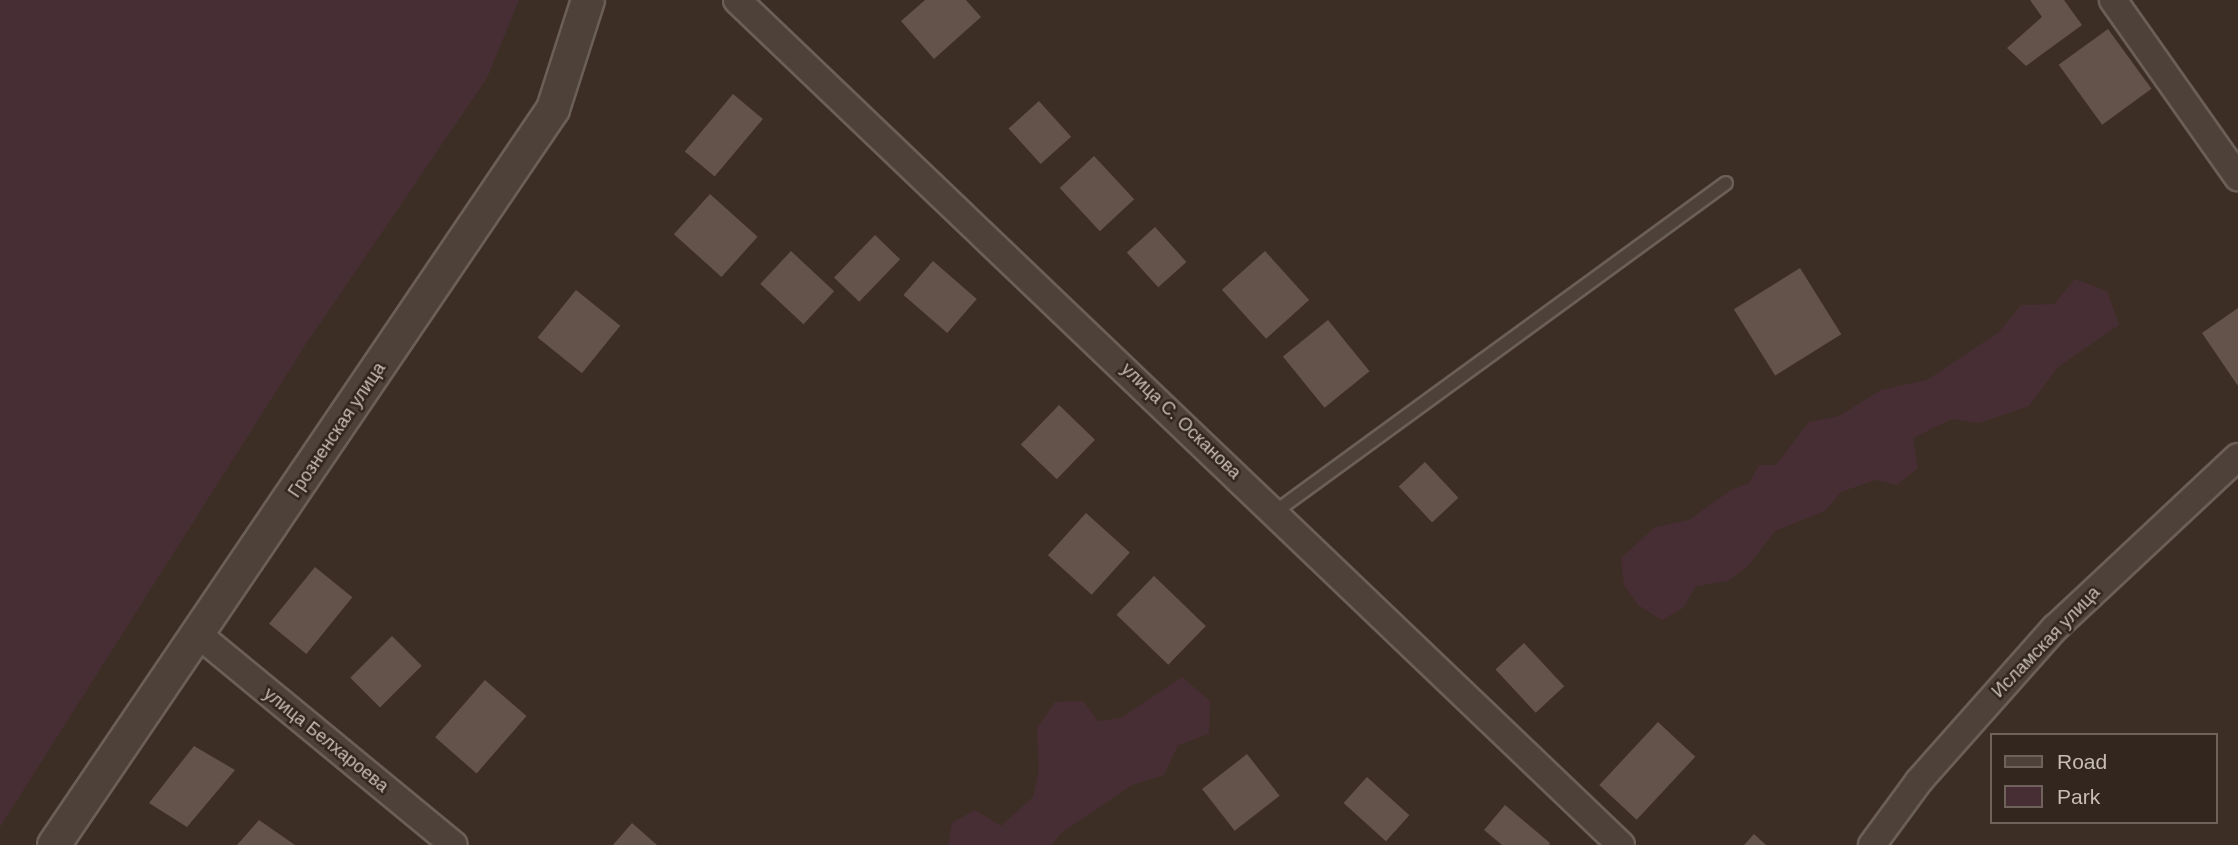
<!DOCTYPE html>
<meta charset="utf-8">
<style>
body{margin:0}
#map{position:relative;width:2238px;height:845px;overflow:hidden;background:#3d2e25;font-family:Arial,sans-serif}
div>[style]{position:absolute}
.green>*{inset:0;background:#472e34}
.building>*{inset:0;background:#63534a;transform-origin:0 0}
.roads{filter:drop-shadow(2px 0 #6b5f57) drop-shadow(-2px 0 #6b5f57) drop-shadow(0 2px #6b5f57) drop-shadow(0 -2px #6b5f57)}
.service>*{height:12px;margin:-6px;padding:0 6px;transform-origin:6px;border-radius:6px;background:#4d4139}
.minor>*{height:26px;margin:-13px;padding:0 13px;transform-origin:13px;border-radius:13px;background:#4d4139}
.tertiary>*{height:32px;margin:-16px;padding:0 16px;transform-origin:16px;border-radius:16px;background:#4d4139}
span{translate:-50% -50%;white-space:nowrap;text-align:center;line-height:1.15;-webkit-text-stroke:5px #32261e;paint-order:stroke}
.street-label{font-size:18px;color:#c8bdb5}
.legend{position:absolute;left:1990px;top:733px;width:228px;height:91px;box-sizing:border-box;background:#32261e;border:2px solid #6e625a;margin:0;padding:9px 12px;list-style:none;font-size:21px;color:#c8bdb5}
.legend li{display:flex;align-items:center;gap:14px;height:35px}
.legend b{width:35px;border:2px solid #6e625a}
</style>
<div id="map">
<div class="green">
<div style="clip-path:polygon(0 0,519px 0,487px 78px,306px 344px,0 827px)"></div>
<div style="clip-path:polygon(2075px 279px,2107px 291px,2119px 325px,2058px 367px,2029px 406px,1979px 423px,1952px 419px,1913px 438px,1918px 468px,1897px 485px,1875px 480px,1841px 492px,1825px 511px,1775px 531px,1748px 566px,1728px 581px,1696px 586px,1683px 608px,1662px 620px,1638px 605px,1624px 585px,1621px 558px,1655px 527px,1689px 520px,1731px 490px,1749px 483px,1759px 465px,1776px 465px,1809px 422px,1839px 416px,1881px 390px,1927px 380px,1999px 332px,2021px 305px,2054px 304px)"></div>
<div style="clip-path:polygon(1182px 677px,1210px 701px,1209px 734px,1178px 745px,1164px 775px,1132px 785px,1060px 834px,1052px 845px,948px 845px,952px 823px,975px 810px,1001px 826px,1033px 797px,1039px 771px,1037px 728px,1055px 702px,1083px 701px,1098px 721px,1121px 718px)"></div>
</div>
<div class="building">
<div style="clip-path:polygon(925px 0,966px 0,981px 17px,934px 59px,901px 21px)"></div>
<div style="clip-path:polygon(2030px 0,2064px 0,2082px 25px,2026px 66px,2007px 48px,2042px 17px)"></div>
<div style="left:2108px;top:29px;width:74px;height:61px;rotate:54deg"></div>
<div style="left:733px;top:94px;width:39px;height:75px;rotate:40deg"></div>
<div style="left:1039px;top:101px;width:48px;height:41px;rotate:48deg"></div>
<div style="left:1094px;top:156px;width:59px;height:47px;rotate:47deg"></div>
<div style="left:710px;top:194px;width:64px;height:54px;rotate:42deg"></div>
<div style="left:1155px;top:227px;width:47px;height:38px;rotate:48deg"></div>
<div style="left:875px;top:235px;width:35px;height:59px;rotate:44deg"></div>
<div style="left:791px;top:251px;width:59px;height:45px;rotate:43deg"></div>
<div style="left:1265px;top:251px;width:66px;height:58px;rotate:48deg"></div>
<div style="left:933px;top:261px;width:58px;height:45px;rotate:41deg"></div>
<div style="left:1800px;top:268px;width:78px;height:78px;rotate:58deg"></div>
<div style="left:576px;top:290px;width:57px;height:61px;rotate:39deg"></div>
<div style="clip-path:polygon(2238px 308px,2238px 386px,2202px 333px)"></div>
<div style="left:1328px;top:320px;width:66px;height:58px;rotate:51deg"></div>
<div style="left:1059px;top:405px;width:50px;height:55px;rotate:44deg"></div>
<div style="left:1425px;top:462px;width:49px;height:36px;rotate:47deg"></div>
<div style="left:1086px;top:513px;width:59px;height:57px;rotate:42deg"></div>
<div style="left:315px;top:567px;width:48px;height:73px;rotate:39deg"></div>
<div style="left:1154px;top:576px;width:72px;height:54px;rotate:44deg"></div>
<div style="left:392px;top:636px;width:42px;height:59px;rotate:45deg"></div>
<div style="left:1524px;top:643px;width:59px;height:39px;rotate:47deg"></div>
<div style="left:485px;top:680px;width:55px;height:76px;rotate:41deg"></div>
<div style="left:1658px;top:722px;width:51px;height:86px;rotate:43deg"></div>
<div style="clip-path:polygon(194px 746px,235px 770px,187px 827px,149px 803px)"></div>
<div style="left:1247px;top:754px;width:53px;height:57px;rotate:52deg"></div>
<div style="left:1367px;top:777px;width:57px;height:35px;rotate:42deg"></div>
<div style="clip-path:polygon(1505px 805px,1550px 843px,1549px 845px,1502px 845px,1484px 830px)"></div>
<div style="clip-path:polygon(259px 820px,295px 845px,237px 845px)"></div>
<div style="clip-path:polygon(632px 823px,657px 845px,613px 845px)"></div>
<div style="clip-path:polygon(1754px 834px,1766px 845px,1744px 845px)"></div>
</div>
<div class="roads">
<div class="service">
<div style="left:1275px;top:512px;width:558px;rotate:-36.11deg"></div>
</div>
<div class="minor">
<div style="left:737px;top:0;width:1223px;rotate:43.71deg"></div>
<div style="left:2113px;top:0;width:217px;rotate:54.8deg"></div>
<div style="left:199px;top:635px;width:330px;rotate:39.5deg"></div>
<div style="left:1872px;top:845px;width:79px;rotate:-53.7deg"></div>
<div style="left:1919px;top:781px;width:205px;rotate:-48.4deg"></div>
<div style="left:2055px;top:628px;width:250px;rotate:-43.1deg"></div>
</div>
<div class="tertiary">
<div style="left:54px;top:845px;width:889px;rotate:-55.86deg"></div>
<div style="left:553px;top:109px;width:114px;rotate:-72.2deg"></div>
</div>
</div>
<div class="street-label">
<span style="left:1181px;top:421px;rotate:44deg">улица С. Осканова</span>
<span style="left:337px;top:430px;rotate:-56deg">Грозненская улица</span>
<span style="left:2046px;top:642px;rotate:-46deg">Исламская улица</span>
<span style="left:326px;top:740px;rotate:39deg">улица Белхароева</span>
</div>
<ul class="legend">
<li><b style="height:9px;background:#4d4139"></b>Road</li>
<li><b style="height:19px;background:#472e34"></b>Park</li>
</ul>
</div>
